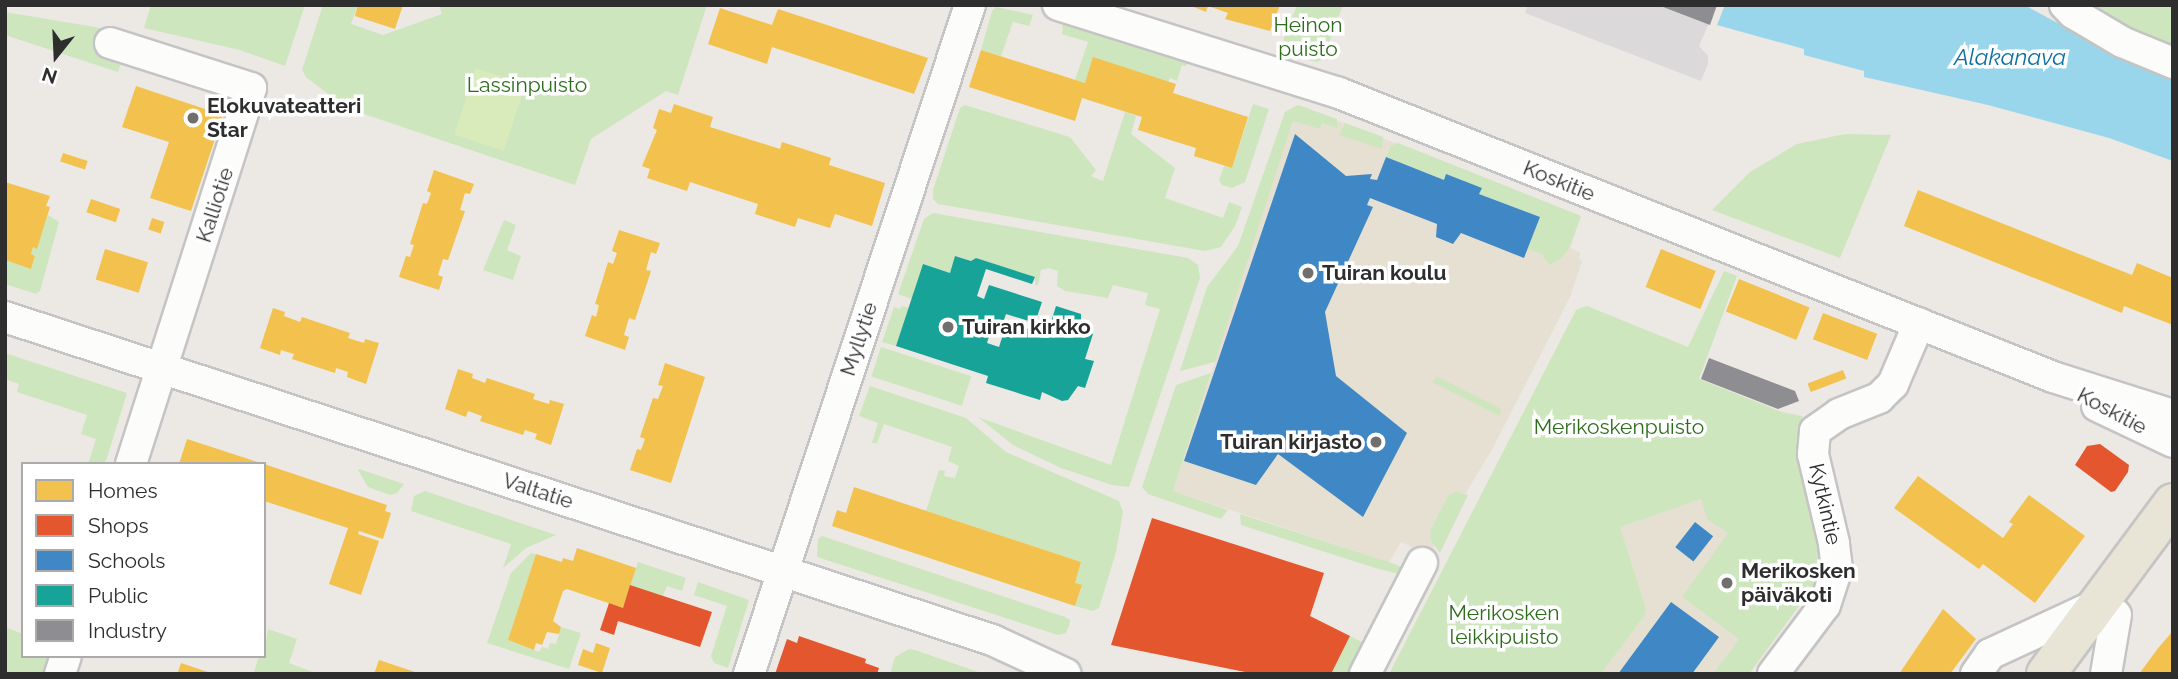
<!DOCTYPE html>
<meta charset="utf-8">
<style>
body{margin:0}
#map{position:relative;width:2178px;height:679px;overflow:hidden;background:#ece8e4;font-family:Raleway,sans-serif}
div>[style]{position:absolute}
.industrial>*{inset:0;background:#dcd9db}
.education>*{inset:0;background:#e6e0d3}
.green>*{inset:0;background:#cee6be;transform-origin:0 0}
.pitch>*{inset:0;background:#d9eabb;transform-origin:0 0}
.water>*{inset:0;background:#99d6ec}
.homes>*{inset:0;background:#f2c14e;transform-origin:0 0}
.shops>*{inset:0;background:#e4572e}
.schools>*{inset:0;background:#3f88c5;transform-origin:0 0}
.public>*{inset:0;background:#17a398}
.industry>*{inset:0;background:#8d8d92}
.roads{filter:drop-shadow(2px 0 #c5c4c5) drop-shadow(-2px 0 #c5c4c5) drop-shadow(0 2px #c5c4c5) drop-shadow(0 -2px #c5c4c5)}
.minor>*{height:30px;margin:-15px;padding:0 15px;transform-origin:15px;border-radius:15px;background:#fcfcfb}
.major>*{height:38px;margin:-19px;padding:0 19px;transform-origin:19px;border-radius:19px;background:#e8e4d6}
.dots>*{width:19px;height:19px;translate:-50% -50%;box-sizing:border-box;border:4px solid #fff;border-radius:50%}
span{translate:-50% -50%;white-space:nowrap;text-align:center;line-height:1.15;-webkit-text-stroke:7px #fff;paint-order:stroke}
.park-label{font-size:21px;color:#2c6e1b}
.poi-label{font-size:21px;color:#2e2e2e;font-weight:700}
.left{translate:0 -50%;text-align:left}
.right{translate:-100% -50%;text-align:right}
.street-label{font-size:21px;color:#2e2e2e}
.water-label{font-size:23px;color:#0d6fa3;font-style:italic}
.frame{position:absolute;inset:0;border:7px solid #2e2e2e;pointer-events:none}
.legend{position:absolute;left:21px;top:462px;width:245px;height:196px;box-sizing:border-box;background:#fff;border:2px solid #ababab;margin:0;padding:9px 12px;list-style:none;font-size:21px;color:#2e2e2e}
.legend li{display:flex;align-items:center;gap:14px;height:35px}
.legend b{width:35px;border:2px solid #ababab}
.north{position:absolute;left:21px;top:21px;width:70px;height:70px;-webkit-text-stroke:5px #fff;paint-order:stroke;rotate:198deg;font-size:19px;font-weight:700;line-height:28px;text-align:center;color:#2e2e2e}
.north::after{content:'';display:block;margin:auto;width:24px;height:32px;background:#2e2e2e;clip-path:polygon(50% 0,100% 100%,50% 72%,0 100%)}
</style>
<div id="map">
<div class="industrial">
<div style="clip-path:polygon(1528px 5px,1717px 5px,1699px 46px,1708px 56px,1708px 64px,1701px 81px,1525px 13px)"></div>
</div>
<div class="education">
<div style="clip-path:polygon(1298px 105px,1581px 216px,1570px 248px,1581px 253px,1579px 258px,1582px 261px,1570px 297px,1494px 446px,1429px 555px,1401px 542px,1389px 562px,1173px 491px)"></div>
<div style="clip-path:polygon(1702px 499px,1813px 588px,1807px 585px,1799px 596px,1804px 599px,1749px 674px,1601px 674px,1645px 615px,1620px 527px,1622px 524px)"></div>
</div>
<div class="green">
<div style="clip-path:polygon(151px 5px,305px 5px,285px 66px,240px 50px,144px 28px)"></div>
<div style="clip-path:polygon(323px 5px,358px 5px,351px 24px,383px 35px,442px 14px,439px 5px,707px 5px,678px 95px,666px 91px,591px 139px,575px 185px,346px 108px,306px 77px,302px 70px)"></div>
<div style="clip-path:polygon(1297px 5px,1343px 5px,1323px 59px,1316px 62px,1279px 51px)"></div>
<div style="clip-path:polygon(2075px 5px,2173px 5px,2173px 54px)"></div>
<div style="clip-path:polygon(996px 7px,1033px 15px,1029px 26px,1013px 22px,1001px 56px,981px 50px,992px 11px)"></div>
<div style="clip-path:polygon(5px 12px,107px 29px,123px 57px,118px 72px,5px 35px)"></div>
<div style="clip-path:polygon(1063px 24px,1071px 25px,1189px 61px,1186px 66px,1182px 65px,1177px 81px,1170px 78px,1168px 82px,1094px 58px,1085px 83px,1075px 80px,1088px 42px,1062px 34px)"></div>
<div style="clip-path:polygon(1253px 104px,1269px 109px,1245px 182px,1232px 188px,1222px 185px,1219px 180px,1224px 166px,1232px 168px)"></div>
<div style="clip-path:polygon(965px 105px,1070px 137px,1096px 170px,1091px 176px,1103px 181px,1125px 112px,1136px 116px,1131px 134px,1175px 168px,1165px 198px,1223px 218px,1229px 202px,1242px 207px,1235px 226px,1221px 247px,1205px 251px,938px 204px,933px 199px,933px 190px,960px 108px)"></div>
<div style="clip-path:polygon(1298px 105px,1337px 119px,1337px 128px,1322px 123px,1320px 129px,1293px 121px,1215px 362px,1180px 371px,1207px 287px,1238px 246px,1285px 112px)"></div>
<div style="clip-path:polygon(1345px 123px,1383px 137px,1382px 149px,1339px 135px)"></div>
<div style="clip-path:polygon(1845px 134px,1891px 135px,1840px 258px,1712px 210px,1750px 172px,1797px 144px)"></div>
<div style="clip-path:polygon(1398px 143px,1581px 216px,1569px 248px,1562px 258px,1549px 265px,1542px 254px,1528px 249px,1540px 217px,1479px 194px,1481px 188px,1444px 180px,1386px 157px,1391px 146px)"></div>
<div style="clip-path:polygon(933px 213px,1188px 258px,1198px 265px,1200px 278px,1129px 487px,1112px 485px,1061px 468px,1013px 445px,978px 417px,1111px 465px,1160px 309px,1145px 305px,1148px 293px,1113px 285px,1108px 298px,1065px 291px,1057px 286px,1058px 271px,1049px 268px,1041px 270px,1038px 285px,1035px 285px,1035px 278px,976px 258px,971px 261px,956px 256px,950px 273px,923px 264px,912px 299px,898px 294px,924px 219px)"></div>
<div style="clip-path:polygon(48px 215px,59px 222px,40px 291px,36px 294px,5px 284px,5px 260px,31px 269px,35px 256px,31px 254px,33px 247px,37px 248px)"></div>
<div style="clip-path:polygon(504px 220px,516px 225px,507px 250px,521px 256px,513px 280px,483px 270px)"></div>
<div style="clip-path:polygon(1724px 271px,1737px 276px,1699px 379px,1782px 412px,1802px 416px,1827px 544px,1820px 594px,1807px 585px,1799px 596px,1804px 599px,1749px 674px,1713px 674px,1739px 639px,1682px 597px,1728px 533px,1707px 519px,1701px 499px,1620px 527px,1646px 609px,1645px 615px,1601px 674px,1389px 674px,1576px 310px,1587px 306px,1688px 347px)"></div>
<div style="clip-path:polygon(902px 306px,909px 308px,896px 346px,882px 342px,894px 307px,900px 309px)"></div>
<div style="left:881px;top:347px;width:95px;height:31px;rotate:18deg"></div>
<div style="clip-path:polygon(5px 353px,127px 393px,105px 464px,88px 464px,96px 439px,81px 434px,87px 415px,17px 392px,19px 384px,5px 379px)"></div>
<div style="clip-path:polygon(1211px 373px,1173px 491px,1228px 510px,1221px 519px,1148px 494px,1142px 487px,1176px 385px)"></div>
<div style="left:1436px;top:376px;width:74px;height:7px;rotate:27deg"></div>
<div style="clip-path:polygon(870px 386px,966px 418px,1006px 452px,1119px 501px,1123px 512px,1116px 552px,1099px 608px,1093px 611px,1075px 606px,1082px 586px,1075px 583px,1081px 562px,926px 511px,939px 470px,945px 471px,944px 476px,955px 478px,959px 466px,948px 461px,952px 447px,884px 424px,877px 443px,872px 443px,878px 423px,859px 416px)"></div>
<div style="clip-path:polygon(358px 470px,359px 469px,404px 484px,397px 493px,390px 495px,368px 487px)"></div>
<div style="clip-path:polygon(425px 491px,556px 535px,526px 548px,503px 568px,511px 544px,411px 511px,414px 496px)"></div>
<div style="clip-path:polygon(1456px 492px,1468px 495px,1440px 553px,1431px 541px,1430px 531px,1448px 496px)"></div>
<div style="clip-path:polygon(1240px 514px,1389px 562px,1409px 570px,1402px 575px,1372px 567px,1241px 525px)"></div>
<div style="clip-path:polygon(822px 536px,1065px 617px,1070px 620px,1069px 626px,1066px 633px,1058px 635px,817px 557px,818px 539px)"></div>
<div style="clip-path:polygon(531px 553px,536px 554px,508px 640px,539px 652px,542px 647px,548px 649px,550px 643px,556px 644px,561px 627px,581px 633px,569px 669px,487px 643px,511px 573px)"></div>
<div style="clip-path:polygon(638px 562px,686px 578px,682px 591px,667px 586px,663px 596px,630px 585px)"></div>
<div style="clip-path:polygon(698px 582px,749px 600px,728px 668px,714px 663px,711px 656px,727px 606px,694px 595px)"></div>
<div style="clip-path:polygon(5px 627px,23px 634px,23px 656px,50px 656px,45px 674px,5px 674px)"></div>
<div style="clip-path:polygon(268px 629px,297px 639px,289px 663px,318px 674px,254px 672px,259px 656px,264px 656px)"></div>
<div style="clip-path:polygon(1350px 636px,1364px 643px,1353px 674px,1331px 674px)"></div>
<div style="clip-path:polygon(909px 649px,915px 650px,984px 674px,890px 674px,895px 657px)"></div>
</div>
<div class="pitch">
<div style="left:476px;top:68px;width:52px;height:70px;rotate:18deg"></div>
</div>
<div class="water">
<div style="clip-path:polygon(1725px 5px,2024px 5px,2065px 27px,2173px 76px,2173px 161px,2109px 138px,1988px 105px,1864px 77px,1864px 71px,1804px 55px,1804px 49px,1717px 25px)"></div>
</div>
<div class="homes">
<div style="clip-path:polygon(358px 5px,403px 5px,395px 29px,355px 16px)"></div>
<div style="clip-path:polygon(1189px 5px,1280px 5px,1270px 31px,1225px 19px,1228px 13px,1208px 6px,1206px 12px)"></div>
<div style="clip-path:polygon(720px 8px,772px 25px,778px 9px,928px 58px,914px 94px,772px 47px,767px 64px,708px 44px)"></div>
<div style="clip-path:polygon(981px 50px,1085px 83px,1093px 57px,1176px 84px,1173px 93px,1248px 117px,1232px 168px,1194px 156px,1196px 148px,1138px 130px,1142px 117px,1082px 98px,1075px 121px,969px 87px)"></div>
<div style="clip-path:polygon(136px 86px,223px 115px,191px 211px,150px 198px,169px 142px,122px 127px)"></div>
<div style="clip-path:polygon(674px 104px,713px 117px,710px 127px,780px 149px,782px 142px,831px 158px,829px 165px,885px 183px,872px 226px,835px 214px,830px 228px,798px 218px,795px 227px,755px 214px,758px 204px,690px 182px,687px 191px,647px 178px,650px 169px,642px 166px,657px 130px,653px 128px,659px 109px,671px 113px)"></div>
<div style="left:63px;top:153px;width:26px;height:9px;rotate:18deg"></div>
<div style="clip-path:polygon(434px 170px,474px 184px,470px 194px,465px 193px,460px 210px,465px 211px,448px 260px,443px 259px,438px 275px,443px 277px,439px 290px,399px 277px,406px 256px,410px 257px,414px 245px,410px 244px,423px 203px,427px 204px,431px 193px,427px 191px)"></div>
<div style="clip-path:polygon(5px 182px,50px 196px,46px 206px,50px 207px,37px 249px,33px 247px,31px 254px,35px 256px,31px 269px,5px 260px)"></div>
<div style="clip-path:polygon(1918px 190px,2132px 275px,2137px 263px,2173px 278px,2173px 325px,2124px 306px,2122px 313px,1904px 226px)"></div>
<div style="left:91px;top:199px;width:31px;height:14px;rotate:19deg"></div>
<div style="left:152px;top:218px;width:13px;height:12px;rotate:18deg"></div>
<div style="clip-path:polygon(619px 230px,660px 243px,656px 254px,651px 252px,646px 270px,651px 271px,635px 320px,629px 318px,624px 335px,629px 337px,625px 350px,585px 336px,592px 315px,596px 317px,599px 305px,595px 304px,608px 262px,613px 264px,617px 253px,612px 251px)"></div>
<div style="left:105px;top:249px;width:45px;height:32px;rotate:17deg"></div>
<div style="left:1661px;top:249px;width:59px;height:41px;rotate:22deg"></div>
<div style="left:1739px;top:279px;width:76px;height:35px;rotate:22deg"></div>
<div style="clip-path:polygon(273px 308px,285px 312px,284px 316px,300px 322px,302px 317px,350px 333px,348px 338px,364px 343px,365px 339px,379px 343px,366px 384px,347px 377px,348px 372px,336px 368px,335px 373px,292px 359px,294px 354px,281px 350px,280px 355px,260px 348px)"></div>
<div style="left:1823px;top:313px;width:58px;height:28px;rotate:21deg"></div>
<div style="clip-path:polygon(665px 363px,705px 377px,671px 483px,630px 470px,637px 449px,641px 450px,645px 439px,640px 437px,653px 398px,658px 399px,663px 386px,658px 385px)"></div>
<div style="clip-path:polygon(458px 369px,473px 374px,472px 378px,485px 383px,487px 378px,535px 394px,533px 399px,549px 404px,550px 400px,564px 404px,551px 445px,535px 439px,537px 434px,525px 430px,523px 435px,480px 421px,482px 416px,468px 411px,466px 417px,445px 409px)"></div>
<div style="left:1843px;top:370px;width:9px;height:38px;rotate:69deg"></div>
<div style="clip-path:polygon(187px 439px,261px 463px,261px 464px,179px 464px)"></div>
<div style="clip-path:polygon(264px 464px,387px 505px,385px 511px,391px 513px,383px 539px,359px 531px,358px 534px,379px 541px,361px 595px,329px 584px,348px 528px,264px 501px)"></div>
<div style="clip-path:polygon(1918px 476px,2003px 538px,2013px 524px,2009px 522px,2029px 495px,2085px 536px,2035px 603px,1983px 564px,1979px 569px,1894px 508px)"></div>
<div style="clip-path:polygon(854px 487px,1081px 562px,1075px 583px,1082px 585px,1075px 606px,832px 526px,837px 510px,846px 513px)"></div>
<div style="clip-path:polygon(577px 548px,636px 568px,623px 608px,567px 589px,563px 591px,553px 621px,561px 627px,559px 634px,547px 632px,542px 645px,536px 643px,534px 650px,508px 640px,536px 554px,562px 562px,563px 558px,573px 561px)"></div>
<div style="clip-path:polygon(1943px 609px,1976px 639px,1950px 674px,1899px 674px)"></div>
<div style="clip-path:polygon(2173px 631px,2173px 674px,2139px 674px,2159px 647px)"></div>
<div style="clip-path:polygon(596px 643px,610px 648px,602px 673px,578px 665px,583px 649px,593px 653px)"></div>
<div style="clip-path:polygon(379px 660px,418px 673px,418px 674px,374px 674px)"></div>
<div style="clip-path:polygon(181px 663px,211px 673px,211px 674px,178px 672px)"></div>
</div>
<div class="shops">
<div style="clip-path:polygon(2100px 444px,2129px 465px,2128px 472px,2115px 491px,2111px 492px,2075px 465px,2087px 446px)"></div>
<div style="clip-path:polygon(1152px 518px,1324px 573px,1310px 616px,1350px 636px,1331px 674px,1255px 674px,1111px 645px)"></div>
<div style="clip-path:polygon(630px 585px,712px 612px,700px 647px,618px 621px,614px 635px,600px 630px,609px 603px,623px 608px)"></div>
<div style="clip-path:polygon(799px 636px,866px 659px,865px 663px,879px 668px,877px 674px,775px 674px,787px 639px,797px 643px)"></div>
</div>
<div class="schools">
<div style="clip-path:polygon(1295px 134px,1346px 176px,1372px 174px,1370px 179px,1377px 180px,1386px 157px,1444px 180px,1446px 174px,1482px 188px,1479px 194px,1540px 217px,1524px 258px,1461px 233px,1453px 244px,1436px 237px,1437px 224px,1370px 198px,1367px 205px,1373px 207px,1325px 312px,1336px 376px,1407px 433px,1363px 517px,1278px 454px,1256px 485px,1184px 461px)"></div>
<div style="left:1695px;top:522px;width:23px;height:32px;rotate:38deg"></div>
<div style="clip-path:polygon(1671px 602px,1719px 637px,1692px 674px,1618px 674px)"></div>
</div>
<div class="public">
<div style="clip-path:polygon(955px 256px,971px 261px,976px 258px,1035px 277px,1032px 284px,986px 269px,977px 296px,984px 299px,989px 285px,1042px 302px,1035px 323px,1006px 314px,1003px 323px,994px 320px,987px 343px,999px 347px,1007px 322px,1047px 335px,1056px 306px,1081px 314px,1081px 330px,1093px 334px,1085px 359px,1094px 361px,1085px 388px,1078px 386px,1068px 400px,1062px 401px,1042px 392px,1040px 400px,986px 383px,988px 376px,896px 346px,923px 264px,950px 273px)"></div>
</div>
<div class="industry">
<div style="clip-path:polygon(1658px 5px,1717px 5px,1710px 25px)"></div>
<div style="clip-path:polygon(1709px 358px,1795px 391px,1799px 401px,1778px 409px,1701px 379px)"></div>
</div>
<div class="roads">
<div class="minor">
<div style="left:1058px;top:5px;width:294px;rotate:17.4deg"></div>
<div style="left:1339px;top:93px;width:768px;rotate:21.69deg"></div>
<div style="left:2053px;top:377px;width:126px;rotate:17.6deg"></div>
<div style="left:2065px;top:5px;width:11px;rotate:45deg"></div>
<div style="left:2073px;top:13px;width:57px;rotate:30.6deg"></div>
<div style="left:2122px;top:42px;width:55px;rotate:22.4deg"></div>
<div style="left:110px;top:43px;width:148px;rotate:17.7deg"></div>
<div style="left:251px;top:88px;width:395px;rotate:107.7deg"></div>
<div style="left:5px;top:317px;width:1039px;rotate:18.12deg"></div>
<div style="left:992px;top:640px;width:81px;rotate:24.7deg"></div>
<div style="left:2097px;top:406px;width:84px;rotate:25.3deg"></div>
<div style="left:60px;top:674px;width:19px;rotate:-72deg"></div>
<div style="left:749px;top:674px;width:705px;rotate:-71.72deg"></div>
<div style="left:1365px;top:674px;width:125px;rotate:-62.8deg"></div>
<div style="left:1773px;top:674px;width:86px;rotate:-53deg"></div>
<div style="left:1825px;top:605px;width:38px;rotate:-72deg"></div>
<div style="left:1837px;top:569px;width:26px;rotate:-97deg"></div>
<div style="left:1834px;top:543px;width:91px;rotate:-103.3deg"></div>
<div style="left:1813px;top:454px;width:23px;rotate:-85deg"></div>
<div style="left:1815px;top:431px;width:29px;rotate:-35deg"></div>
<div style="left:1839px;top:414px;width:43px;rotate:-21.8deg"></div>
<div style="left:1879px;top:398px;width:20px;rotate:-45deg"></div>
<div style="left:1893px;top:384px;width:66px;rotate:-66.9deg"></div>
<div style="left:1976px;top:674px;width:24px;rotate:-55deg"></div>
<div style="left:1990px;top:654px;width:117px;rotate:-24.8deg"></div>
<div style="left:2106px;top:674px;width:60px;rotate:-80.4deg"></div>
</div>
<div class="major">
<div style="left:2046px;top:674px;width:213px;rotate:-53.4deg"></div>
</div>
</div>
<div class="dots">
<div style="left:193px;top:118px;background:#706f6e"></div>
<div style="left:1308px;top:273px;background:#706f6e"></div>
<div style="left:948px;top:327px;background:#706f6e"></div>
<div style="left:1376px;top:442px;background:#706f6e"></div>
<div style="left:1727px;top:583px;background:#706f6e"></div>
</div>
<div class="park-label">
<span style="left:1308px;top:37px">Heinon<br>puisto</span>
<span style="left:527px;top:85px">Lassinpuisto</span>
<span style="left:1619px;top:427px">Merikoskenpuisto</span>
<span style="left:1504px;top:625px">Merikosken<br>leikkipuisto</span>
</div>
<div class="poi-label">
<span class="left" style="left:207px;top:118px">Elokuvateatteri<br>Star</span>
<span class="left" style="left:1322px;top:273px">Tuiran koulu</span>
<span class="left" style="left:962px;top:327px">Tuiran kirkko</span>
<span class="right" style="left:1362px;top:442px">Tuiran kirjasto</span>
<span class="left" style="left:1741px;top:583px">Merikosken<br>päiväkoti</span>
</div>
<div class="street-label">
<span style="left:1559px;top:181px;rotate:22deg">Koskitie</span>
<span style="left:215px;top:205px;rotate:-72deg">Kalliotie</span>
<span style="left:859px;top:339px;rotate:-72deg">Myllytie</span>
<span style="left:2112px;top:411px;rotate:28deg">Koskitie</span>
<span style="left:538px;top:491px;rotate:18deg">Valtatie</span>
<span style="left:1825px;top:504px;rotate:77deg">Kytkintie</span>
</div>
<div class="water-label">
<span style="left:2010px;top:57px">Alakanava</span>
</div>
<div class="frame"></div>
<ul class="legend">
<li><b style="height:19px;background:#f2c14e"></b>Homes</li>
<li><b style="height:19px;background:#e4572e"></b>Shops</li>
<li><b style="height:19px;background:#3f88c5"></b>Schools</li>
<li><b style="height:19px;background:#17a398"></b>Public</li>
<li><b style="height:19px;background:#8d8d92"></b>Industry</li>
</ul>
<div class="north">N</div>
</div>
